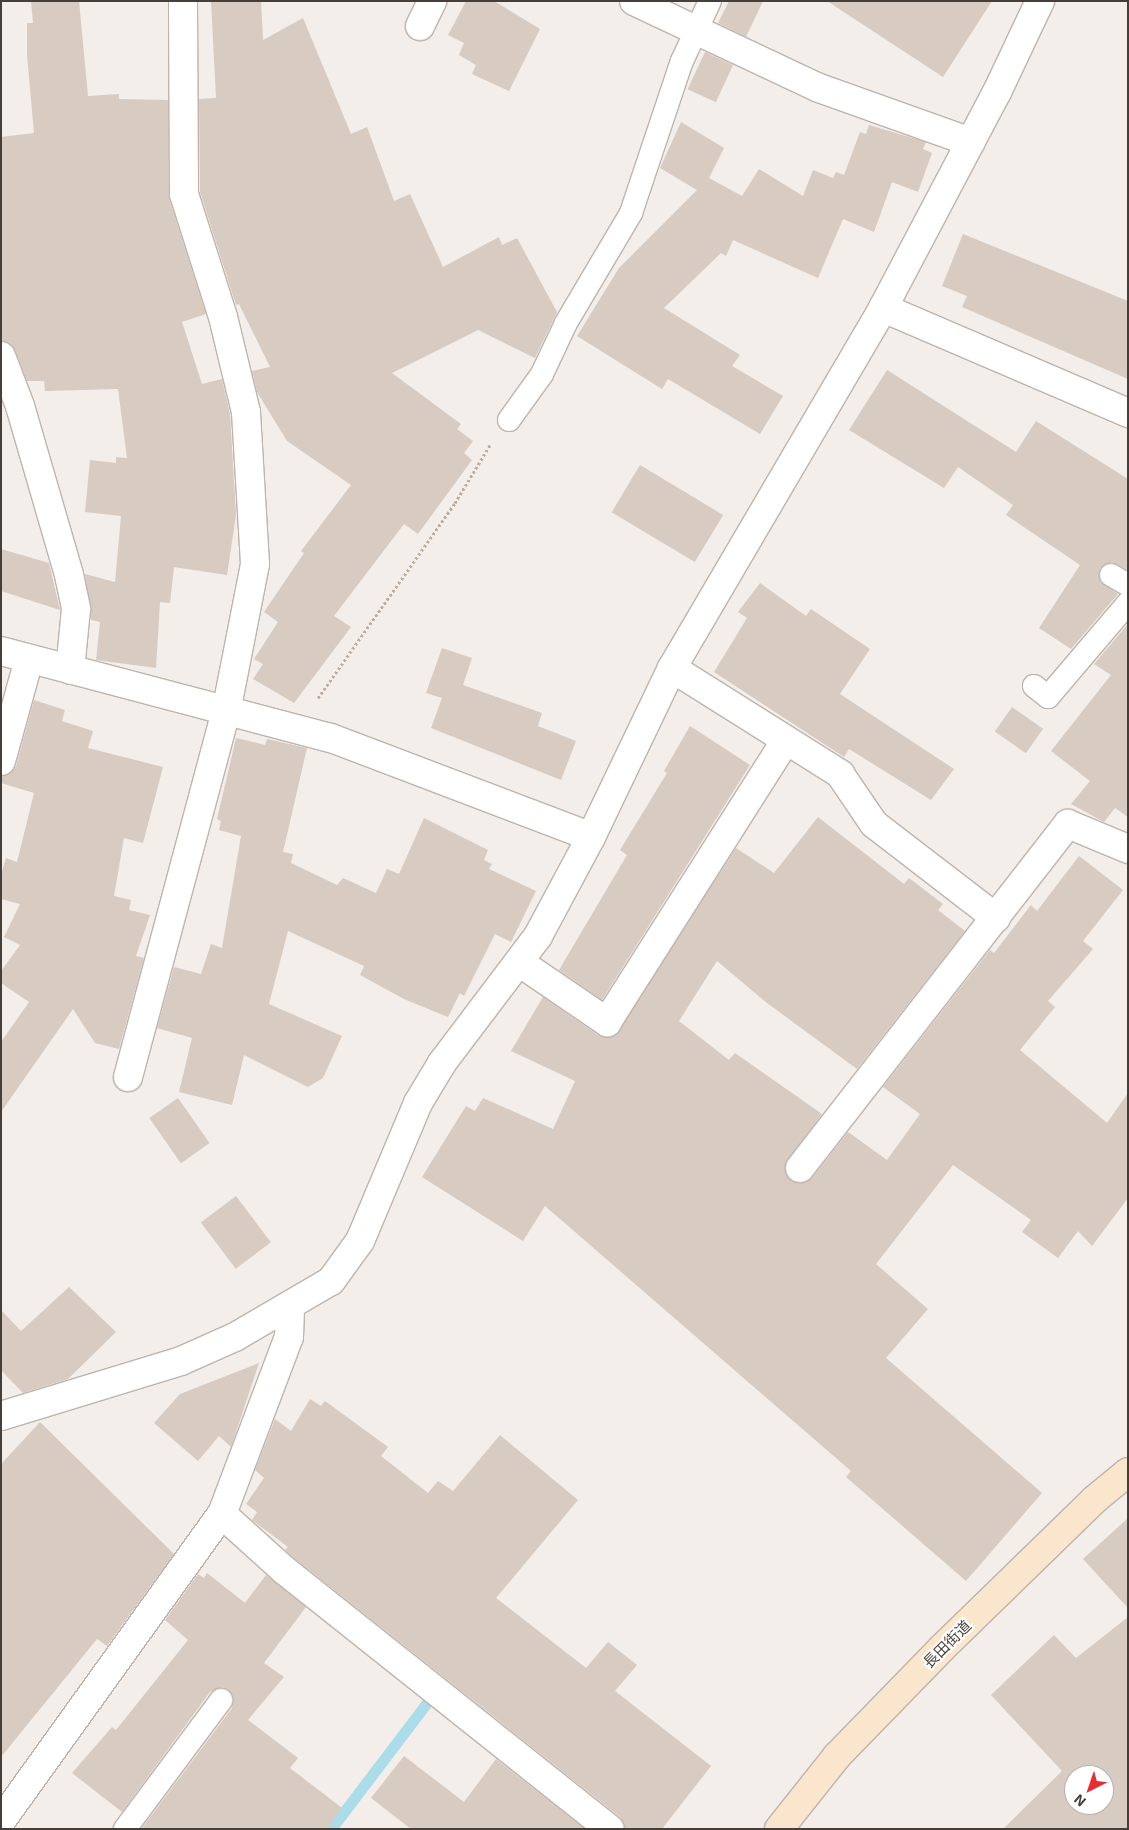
<!DOCTYPE html>
<meta charset="utf-8">
<style>
body{margin:0}
#map{position:relative;width:1129px;height:1830px;overflow:hidden;background:#f3eee9;font-family:"Exo 2","Noto Sans JP",sans-serif}
div>[style]{position:absolute}
.stream>*{height:11px;margin:-5.5px;padding:0 5.5px;transform-origin:5.5px;border-radius:5.5px;background:#abdcea}
.building>*{inset:0;background:#d7cbc2;transform-origin:0 0}
.path>*{height:3px;margin-top:-1.5px;transform-origin:0;background:repeating-linear-gradient(90deg,#bead9f 0 2.5px,transparent 0 5px)}
.roads{filter:drop-shadow(1px 0 #beb4ac) drop-shadow(-1px 0 #beb4ac) drop-shadow(0 1px #beb4ac) drop-shadow(0 -1px #beb4ac)}
.service>*{height:22px;margin:-11px;padding:0 11px;transform-origin:11px;border-radius:11px;background:#fff}
.minor>*{height:28px;margin:-14px;padding:0 14px;transform-origin:14px;border-radius:14px;background:#fff}
.secondary>*{height:28px;margin:-14px;padding:0 14px;transform-origin:14px;border-radius:14px;background:#fae6cc}
span{translate:-50% -50%;white-space:nowrap;text-align:center;line-height:1.15;-webkit-text-stroke:4px #fff;paint-order:stroke}
.street-label{font-size:15px;color:#463e38}
.frame{position:absolute;inset:0;border:2px solid #463e38;pointer-events:none}
.north{position:absolute;left:1064px;top:1765px;width:50px;height:50px;box-sizing:border-box;background:#fff;border:1px solid #b5b2af;border-radius:50%;rotate:221deg;font-size:14px;font-weight:700;line-height:20px;text-align:center;color:#463e38}
.north::after{content:'';display:block;margin:auto;width:18px;height:22px;background:#e72c33;clip-path:polygon(50% 0,100% 100%,50% 72%,0 100%)}
</style>
<div id="map">
<div class="stream">
<div style="left:331px;top:1829px;width:161px;rotate:-52.8deg"></div>
</div>
<div class="building">
<div style="clip-path:polygon(31px 1px,79px 1px,88px 96px,119px 94px,119px 99px,168px 100px,169px 198px,206px 314px,182px 322px,202px 384px,222px 379px,230px 414px,236px 515px,227px 575px,174px 567px,170px 603px,160px 602px,156px 668px,96px 660px,100px 622px,91px 620px,85px 574px,115px 582px,121px 516px,85px 512px,90px 460px,116px 463px,116px 457px,127px 458px,118px 389px,45px 391px,44px 381px,27px 381px,15px 350px,1px 341px,1px 137px,34px 133px,27px 55px,27px 23px,33px 23px)"></div>
<div style="clip-path:polygon(211px 1px,261px 1px,263px 40px,303px 18px,351px 134px,367px 127px,394px 201px,410px 194px,443px 267px,499px 237px,502px 245px,517px 238px,557px 312px,535px 358px,478px 330px,392px 373px,461px 424px,457px 429px,473px 441px,464px 453px,472px 460px,418px 534px,404px 524px,334px 616px,351px 627px,294px 703px,253px 679px,263px 664px,254px 659px,278px 622px,264px 612px,304px 553px,301px 551px,351px 485px,287px 441px,257px 392px,252px 371px,270px 367px,239px 304px,236px 305px,200px 192px,199px 99px,216px 98px)"></div>
<div style="clip-path:polygon(466px 1px,494px 1px,540px 29px,509px 91px,472px 74px,476px 65px,459px 55px,464px 43px,448px 35px)"></div>
<div style="clip-path:polygon(729px 1px,763px 1px,746px 37px,718px 23px)"></div>
<div style="clip-path:polygon(827px 1px,992px 1px,943px 77px)"></div>
<div style="left:705px;top:52px;width:31px;height:41px;rotate:25deg"></div>
<div style="clip-path:polygon(681px 122px,724px 148px,709px 178px,742px 196px,759px 169px,803px 196px,813px 170px,833px 178px,836px 172px,844px 175px,860px 132px,866px 134px,869px 125px,926px 142px,923px 149px,932px 153px,918px 192px,892px 182px,874px 232px,843px 219px,818px 278px,733px 240px,726px 256px,721px 253px,664px 308px,740px 355px,732px 366px,783px 396px,760px 434px,668px 379px,662px 389px,577px 336px,619px 268px,697px 190px,660px 168px)"></div>
<div style="clip-path:polygon(963px 234px,1128px 301px,1128px 379px,962px 307px,967px 296px,942px 286px)"></div>
<div style="clip-path:polygon(887px 370px,1016px 452px,1036px 421px,1128px 479px,1128px 570px,1112px 562px,1100px 568px,1100px 582px,1118px 594px,1071px 649px,1039px 628px,1080px 565px,1006px 515px,1013px 505px,958px 467px,944px 488px,849px 430px)"></div>
<div style="left:640px;top:465px;width:97px;height:55px;rotate:31deg"></div>
<div style="clip-path:polygon(1px 549px,49px 563px,60px 610px,1px 591px)"></div>
<div style="clip-path:polygon(760px 583px,806px 616px,811px 609px,870px 649px,840px 694px,954px 769px,931px 800px,849px 749px,844px 757px,714px 672px,747px 618px,738px 612px)"></div>
<div style="clip-path:polygon(1128px 624px,1128px 817px,1115px 808px,1104px 822px,1071px 804px,1090px 781px,1051px 751px,1111px 675px,1094px 664px)"></div>
<div style="clip-path:polygon(442px 648px,472px 658px,463px 685px,542px 713px,538px 726px,576px 741px,561px 780px,431px 728px,442px 698px,426px 693px)"></div>
<div style="clip-path:polygon(34px 700px,65px 710px,62px 721px,93px 731px,88px 748px,163px 767px,143px 843px,124px 838px,114px 896px,131px 900px,129px 910px,150px 915px,136px 956px,144px 958px,119px 1049px,95px 1043px,73px 1009px,1px 1112px,1px 1042px,29px 1002px,1px 983px,1px 971px,20px 945px,4px 937px,20px 904px,1px 899px,1px 875px,6px 858px,17px 862px,34px 793px,1px 783px,1px 776px,12px 772px,16px 766px)"></div>
<div style="left:1012px;top:707px;width:38px;height:30px;rotate:35deg"></div>
<div style="clip-path:polygon(690px 726px,750px 765px,602px 1000px,559px 970px,627px 855px,620px 850px,667px 773px,664px 771px)"></div>
<div style="clip-path:polygon(236px 738px,265px 745px,267px 739px,307px 748px,283px 852px,293px 854px,291px 863px,337px 885px,343px 878px,376px 893px,387px 869px,399px 874px,424px 818px,488px 850px,484px 860px,492px 864px,489px 869px,536px 891px,511px 942px,495px 934px,464px 996px,460px 993px,448px 1017px,404px 999px,360px 975px,364px 966px,288px 931px,269px 1004px,342px 1036px,323px 1078px,308px 1087px,244px 1055px,232px 1105px,179px 1092px,192px 1038px,157px 1028px,174px 967px,201px 974px,211px 944px,222px 948px,241px 836px,219px 830px,221px 821px,217px 819px)"></div>
<div style="clip-path:polygon(818px 817px,904px 884px,909px 878px,943px 904px,938px 910px,965px 931px,857px 1069px,767px 1003px,717px 961px,679px 1021px,729px 1060px,735px 1053px,822px 1114px,785px 1165px,786px 1174px,797px 1183px,812px 1178px,848px 1132px,887px 1160px,920px 1114px,883px 1087px,990px 950px,994px 953px,1031px 905px,1037px 911px,1079px 856px,1123px 890px,1083px 941px,1093px 949px,1048px 1001px,1055px 1007px,1020px 1050px,1107px 1123px,1128px 1093px,1128px 1198px,1092px 1246px,1078px 1231px,1058px 1258px,1022px 1232px,1031px 1220px,953px 1165px,876px 1264px,928px 1309px,886px 1358px,1042px 1493px,966px 1581px,846px 1477px,851px 1471px,545px 1206px,523px 1241px,422px 1177px,466px 1106px,475px 1111px,483px 1098px,553px 1129px,575px 1081px,511px 1051px,543px 997px,598px 1035px,614px 1036px,736px 848px,774px 873px)"></div>
<div style="left:178px;top:1098px;width:55px;height:35px;rotate:55deg"></div>
<div style="left:236px;top:1196px;width:58px;height:44px;rotate:53deg"></div>
<div style="clip-path:polygon(69px 1287px,116px 1332px,68px 1379px,23px 1393px,1px 1370px,1px 1310px,21px 1331px)"></div>
<div style="clip-path:polygon(259px 1363px,231px 1447px,219px 1436px,198px 1461px,154px 1423px,180px 1394px)"></div>
<div style="clip-path:polygon(310px 1399px,321px 1406px,325px 1401px,388px 1447px,381px 1456px,428px 1493px,438px 1481px,453px 1491px,500px 1435px,578px 1500px,496px 1598px,586px 1668px,608px 1642px,637px 1665px,615px 1691px,711px 1766px,662px 1829px,625px 1829px,620px 1817px,294px 1558px,285px 1550px,288px 1547px,252px 1520px,257px 1512px,246px 1504px,264px 1478px,255px 1470px,275px 1419px,291px 1431px)"></div>
<div style="clip-path:polygon(40px 1422px,174px 1554px,107px 1646px,97px 1639px,1px 1757px,1px 1464px)"></div>
<div style="clip-path:polygon(1128px 1518px,1128px 1608px,1083px 1559px)"></div>
<div style="clip-path:polygon(207px 1573px,245px 1603px,266px 1575px,306px 1607px,264px 1663px,284px 1677px,248px 1720px,298px 1758px,290px 1768px,342px 1808px,327px 1829px,142px 1828px,232px 1708px,233px 1695px,223px 1687px,210px 1692px,122px 1812px,72px 1773px,112px 1727px,116px 1730px,188px 1640px,165px 1620px,198px 1574px,204px 1578px)"></div>
<div style="clip-path:polygon(evenodd,1128px 1617px,1128px 1829px,1003px 1829px,1062px 1771px,991px 1695px,1054px 1635px,1076px 1658px,1128px 1617px,1074px 1775px,1104px 1775px,1104px 1805px,1074px 1805px,1074px 1775px)"></div>
<div style="clip-path:polygon(404px 1756px,464px 1802px,496px 1759px,585px 1829px,411px 1829px,371px 1798px)"></div>
</div>
<div class="path">
<div style="left:318px;top:698px;width:238px;rotate:-54.9deg"></div>
<div style="left:455px;top:503px;width:68px;rotate:-58.9deg"></div>
</div>
<div class="roads">
<div class="service">
<div style="left:509px;top:420px;width:57px;rotate:-54.3deg"></div>
<div style="left:542px;top:374px;width:56px;rotate:-64.8deg"></div>
<div style="left:566px;top:323px;width:128px;rotate:-59.4deg"></div>
<div style="left:631px;top:213px;width:160px;rotate:-71.5deg"></div>
<div style="left:682px;top:61px;width:66px;rotate:-65deg"></div>
<div style="left:1111px;top:575px;width:20px;rotate:30deg"></div>
<div style="left:1034px;top:686px;width:18px;rotate:38deg"></div>
<div style="left:1048px;top:697px;width:123px;rotate:-49.6deg"></div>
<div style="left:125px;top:1829px;width:161px;rotate:-53.3deg"></div>
</div>
<div class="minor">
<div style="left:634px;top:1px;width:204px;rotate:25.2deg"></div>
<div style="left:819px;top:88px;width:161px;rotate:19.6deg"></div>
<div style="left:420px;top:26px;width:28px;rotate:-64deg"></div>
<div style="left:883px;top:308px;width:267px;rotate:23.2deg"></div>
<div style="left:1px;top:356px;width:53px;rotate:69.2deg"></div>
<div style="left:20px;top:406px;width:176px;rotate:73.8deg"></div>
<div style="left:69px;top:575px;width:35px;rotate:78deg"></div>
<div style="left:76px;top:609px;width:61px;rotate:95.6deg"></div>
<div style="left:1px;top:651px;width:341px;rotate:14.8deg"></div>
<div style="left:331px;top:738px;width:278px;rotate:20.8deg"></div>
<div style="left:672px;top:668px;width:199px;rotate:32.2deg"></div>
<div style="left:840px;top:774px;width:60px;rotate:55.8deg"></div>
<div style="left:874px;top:824px;width:154px;rotate:37.6deg"></div>
<div style="left:1px;top:761px;width:106px;rotate:-74.6deg"></div>
<div style="left:519px;top:962px;width:107px;rotate:34.3deg"></div>
<div style="left:607px;top:1022px;width:334px;rotate:-57.6deg"></div>
<div style="left:128px;top:1077px;width:378px;rotate:-75deg"></div>
<div style="left:226px;top:712px;width:151px;rotate:-78.9deg"></div>
<div style="left:255px;top:564px;width:152px;rotate:-93.4deg"></div>
<div style="left:246px;top:412px;width:98px;rotate:-103.6deg"></div>
<div style="left:223px;top:317px;width:129px;rotate:-107.6deg"></div>
<div style="left:184px;top:194px;width:193px;rotate:-90.3deg"></div>
<div style="left:800px;top:1168px;width:436px;rotate:-52.1deg"></div>
<div style="left:1068px;top:824px;width:65px;rotate:22.6deg"></div>
<div style="left:1px;top:1416px;width:188px;rotate:-17deg"></div>
<div style="left:181px;top:1361px;width:59px;rotate:-24deg"></div>
<div style="left:235px;top:1337px;width:111px;rotate:-30.3deg"></div>
<div style="left:331px;top:1281px;width:49px;rotate:-54.1deg"></div>
<div style="left:360px;top:1241px;width:150px;rotate:-67.2deg"></div>
<div style="left:418px;top:1103px;width:47px;rotate:-59deg"></div>
<div style="left:442px;top:1063px;width:159px;rotate:-52.9deg"></div>
<div style="left:538px;top:936px;width:112px;rotate:-61.8deg"></div>
<div style="left:591px;top:837px;width:187px;rotate:-64.4deg"></div>
<div style="left:672px;top:668px;width:417px;rotate:-59.6deg"></div>
<div style="left:883px;top:308px;width:244px;rotate:-62.2deg"></div>
<div style="left:997px;top:92px;width:101px;rotate:-64.7deg"></div>
<div style="left:222px;top:1514px;width:84px;rotate:42.1deg"></div>
<div style="left:284px;top:1570px;width:416px;rotate:38.5deg"></div>
<div style="left:1px;top:1821px;width:378px;rotate:-54.3deg"></div>
<div style="left:222px;top:1514px;width:189px;rotate:-69.3deg"></div>
<div style="left:289px;top:1337px;width:30px;rotate:-88deg"></div>
</div>
<div class="secondary">
<div style="left:779px;top:1829px;width:93px;rotate:-51.5deg"></div>
<div style="left:837px;top:1756px;width:149px;rotate:-45.8deg"></div>
<div style="left:941px;top:1649px;width:214px;rotate:-44.2deg"></div>
<div style="left:1094px;top:1500px;width:44px;rotate:-39.5deg"></div>
</div>
</div>
<div class="street-label">
<span style="left:947px;top:1644px;rotate:-45deg">長田街道</span>
</div>
<div class="frame"></div>
<div class="north">N</div>
</div>
